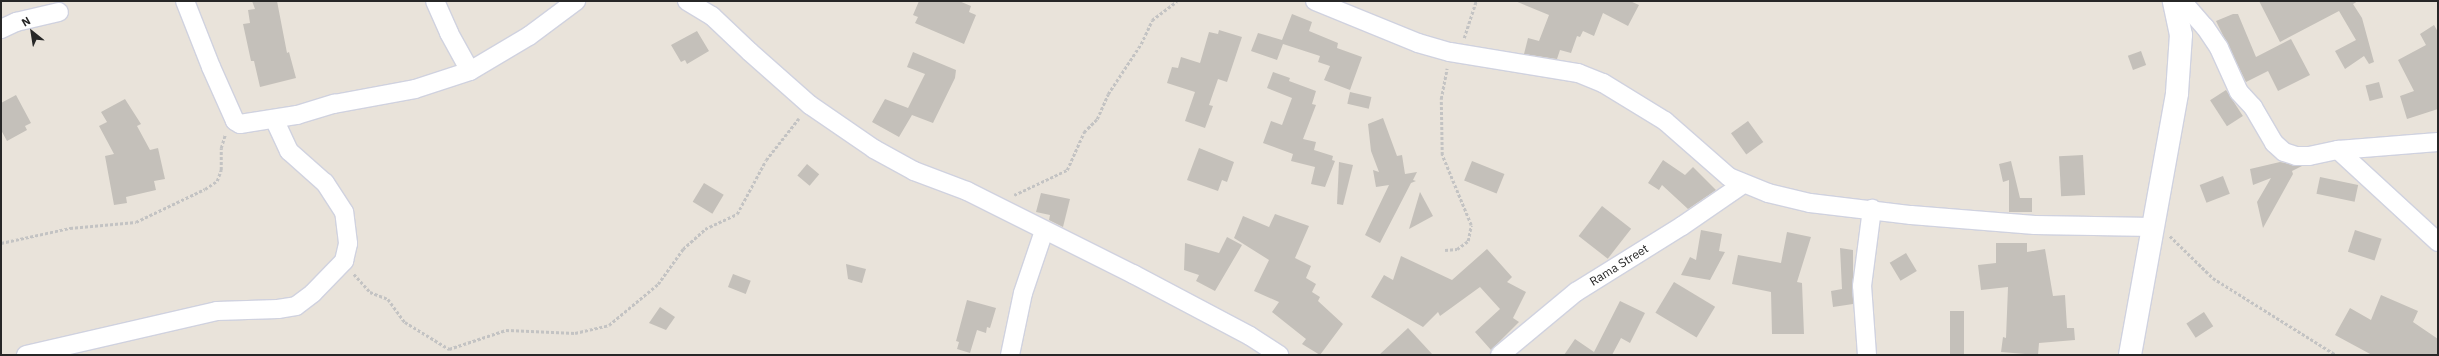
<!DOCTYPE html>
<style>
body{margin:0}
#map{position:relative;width:2439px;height:356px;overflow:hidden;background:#e9e3da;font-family:"IBM Plex Sans",sans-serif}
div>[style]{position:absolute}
.building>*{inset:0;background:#c4c0ba;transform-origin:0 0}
.path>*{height:2.5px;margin-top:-1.25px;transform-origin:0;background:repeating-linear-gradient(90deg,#c3c3c3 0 3px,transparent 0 5px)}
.roads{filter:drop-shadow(1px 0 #d0d2df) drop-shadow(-1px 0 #d0d2df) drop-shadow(0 1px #d0d2df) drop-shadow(0 -1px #d0d2df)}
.street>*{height:18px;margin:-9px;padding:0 9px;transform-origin:9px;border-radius:9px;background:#fff}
.secondary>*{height:22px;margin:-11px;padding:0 11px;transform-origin:11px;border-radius:11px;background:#fff}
span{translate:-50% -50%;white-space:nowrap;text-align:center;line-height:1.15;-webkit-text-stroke:4px #fff;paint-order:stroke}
.street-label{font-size:12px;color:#272727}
.frame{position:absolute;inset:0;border:2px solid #272727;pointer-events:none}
.north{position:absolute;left:12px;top:12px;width:40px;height:40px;-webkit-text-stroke:3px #fff;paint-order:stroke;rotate:330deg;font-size:11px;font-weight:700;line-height:16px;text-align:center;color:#272727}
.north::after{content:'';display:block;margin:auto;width:14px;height:18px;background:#272727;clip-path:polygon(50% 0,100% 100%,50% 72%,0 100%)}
</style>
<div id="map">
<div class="building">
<div style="clip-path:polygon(252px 1px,277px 1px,287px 53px,289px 52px,296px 78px,260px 87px,254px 61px,251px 61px,243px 24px,250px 23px,248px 10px,255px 9px)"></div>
<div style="clip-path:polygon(919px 1px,959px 1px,971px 6px,969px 12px,976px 15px,964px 44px,915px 23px,918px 17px,913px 15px)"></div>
<div style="clip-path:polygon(1515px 1px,1630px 1px,1639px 5px,1628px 26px,1603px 13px,1594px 36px,1583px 31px,1580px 37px,1577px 36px,1571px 53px,1560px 50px,1557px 59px,1524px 54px,1528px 38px,1539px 41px,1549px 15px)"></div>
<div style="clip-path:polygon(2259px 1px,2358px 1px,2353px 4px,2362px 18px,2374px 62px,2369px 64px,2364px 56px,2345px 69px,2335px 51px,2356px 40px,2339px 11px,2280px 42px)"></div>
<div style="clip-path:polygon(1292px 14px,1312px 22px,1309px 31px,1338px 43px,1337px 48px,1362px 57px,1350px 90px,1324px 80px,1330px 66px,1318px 62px,1320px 56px,1283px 44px,1277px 60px,1251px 51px,1258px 33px,1282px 40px)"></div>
<div style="clip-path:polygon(2233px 14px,2238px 14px,2256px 57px,2291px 39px,2310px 75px,2278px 91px,2268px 71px,2246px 82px,2216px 21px)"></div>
<div style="clip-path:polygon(2434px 25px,2438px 32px,2438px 109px,2407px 119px,2400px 96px,2414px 91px,2398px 60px,2426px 45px,2420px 34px)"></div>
<div style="clip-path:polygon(1219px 30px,1242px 37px,1227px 82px,1218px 79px,1209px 105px,1213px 106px,1205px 128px,1185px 121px,1195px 92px,1167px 83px,1172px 67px,1178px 68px,1181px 57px,1200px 63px,1209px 32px,1218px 34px)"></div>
<div style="clip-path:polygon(697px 31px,709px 51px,687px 64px,685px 60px,681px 62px,671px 45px)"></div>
<div style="left:2141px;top:51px;width:15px;height:14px;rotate:70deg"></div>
<div style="clip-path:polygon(913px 52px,956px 70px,955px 78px,933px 123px,912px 115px,899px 137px,872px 122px,885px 99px,908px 108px,925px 74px,907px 67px)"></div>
<div style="clip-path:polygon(1273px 72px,1290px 78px,1289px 81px,1316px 91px,1312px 104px,1316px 105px,1303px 139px,1316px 142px,1314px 150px,1333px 156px,1332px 160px,1335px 161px,1325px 187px,1311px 184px,1315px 167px,1291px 161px,1293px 154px,1263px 143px,1271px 121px,1282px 125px,1292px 98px,1267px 88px)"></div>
<div style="left:2379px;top:82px;width:16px;height:14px;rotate:75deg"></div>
<div style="left:2226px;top:90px;width:31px;height:19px;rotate:57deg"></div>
<div style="left:1350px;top:92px;width:22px;height:12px;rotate:13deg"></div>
<div style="clip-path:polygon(16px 95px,31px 123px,25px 126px,27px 130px,7px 141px,1px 130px,1px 103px)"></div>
<div style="clip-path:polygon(125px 99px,141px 124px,137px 126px,150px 150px,158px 148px,165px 179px,154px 181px,156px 190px,126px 197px,127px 203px,114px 205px,105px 156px,114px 154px,99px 126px,107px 122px,101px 112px)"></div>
<div style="clip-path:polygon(1383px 118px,1397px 156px,1402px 155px,1405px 174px,1417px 172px,1413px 180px,1416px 181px,1411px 183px,1380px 243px,1365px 235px,1389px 185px,1376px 187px,1373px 170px,1379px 172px,1371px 151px,1368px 124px)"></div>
<div style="left:1748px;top:121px;width:26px;height:21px;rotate:54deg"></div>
<div style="clip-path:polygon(1199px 148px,1234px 162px,1227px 182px,1222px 180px,1218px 191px,1187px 180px)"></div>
<div style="left:2083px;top:155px;width:40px;height:24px;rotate:87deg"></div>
<div style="clip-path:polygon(1663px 160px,1685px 175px,1693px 167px,1716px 190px,1688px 209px,1662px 185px,1659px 190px,1648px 183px)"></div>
<div style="left:1472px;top:161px;width:35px;height:21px;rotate:22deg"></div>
<div style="clip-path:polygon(2011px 161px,2020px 198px,2032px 198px,2032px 212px,2009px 212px,2009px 180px,2003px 182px,1999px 164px)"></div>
<div style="clip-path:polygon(1339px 162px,1353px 165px,1343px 205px,1337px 204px)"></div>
<div style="clip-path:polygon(2280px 162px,2302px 166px,2292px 171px,2293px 174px,2263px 228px,2257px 202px,2271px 178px,2253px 185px,2250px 169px)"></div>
<div style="left:807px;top:164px;width:16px;height:15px;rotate:40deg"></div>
<div style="left:2223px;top:176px;width:19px;height:25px;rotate:69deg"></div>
<div style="left:2320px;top:177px;width:39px;height:17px;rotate:12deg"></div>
<div style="left:704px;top:183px;width:23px;height:22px;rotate:31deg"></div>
<div style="clip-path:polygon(1420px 192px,1433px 216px,1409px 229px)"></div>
<div style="clip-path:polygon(1041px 193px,1070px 199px,1063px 227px,1049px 220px,1050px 215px,1036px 212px)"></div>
<div style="left:1602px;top:206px;width:37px;height:38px;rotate:38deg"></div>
<div style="clip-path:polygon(1275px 214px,1309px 226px,1295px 258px,1311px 266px,1306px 278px,1316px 284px,1312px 292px,1320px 297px,1318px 301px,1343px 324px,1320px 355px,1302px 344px,1306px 339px,1272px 312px,1279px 302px,1254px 291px,1269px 260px,1234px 238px,1243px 216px,1269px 227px)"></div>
<div style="clip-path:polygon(1701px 230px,1722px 234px,1719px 251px,1725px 252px,1710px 280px,1681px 275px,1690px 257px,1696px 260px)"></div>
<div style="left:2355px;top:230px;width:28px;height:23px;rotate:18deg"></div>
<div style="clip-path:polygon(1787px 232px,1811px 237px,1797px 282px,1802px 283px,1804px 334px,1772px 334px,1771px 292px,1732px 284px,1738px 255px,1781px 263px)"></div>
<div style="clip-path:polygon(1227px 237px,1242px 245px,1215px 291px,1196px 281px,1199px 275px,1184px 270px,1185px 243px,1219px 253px)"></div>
<div style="clip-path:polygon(1996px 243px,2027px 243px,2027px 252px,2045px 249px,2053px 296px,2065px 295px,2067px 328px,2074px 328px,2075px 340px,2039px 343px,2038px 355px,2001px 352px,2003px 337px,2006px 338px,2008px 287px,1981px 290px,1978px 265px,1996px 263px)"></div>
<div style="clip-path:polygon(1840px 248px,1853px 250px,1853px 304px,1833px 307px,1831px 291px,1842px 289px)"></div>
<div style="clip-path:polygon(1487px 249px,1512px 277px,1507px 282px,1526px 292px,1513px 318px,1519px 322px,1491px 350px,1475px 332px,1500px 309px,1480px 287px,1440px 316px,1438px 312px,1423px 327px,1371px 297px,1384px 275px,1393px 280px,1401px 256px,1452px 280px)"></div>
<div style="left:1906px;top:253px;width:21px;height:19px;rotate:59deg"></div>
<div style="clip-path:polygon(846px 264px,866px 269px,862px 283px,848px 279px)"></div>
<div style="left:733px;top:274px;width:19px;height:14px;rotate:21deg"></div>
<div style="left:1674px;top:282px;width:48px;height:36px;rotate:31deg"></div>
<div style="clip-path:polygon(2381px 295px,2418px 311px,2413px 322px,2438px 339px,2438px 355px,2372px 355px,2335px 335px,2350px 308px,2371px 320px)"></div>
<div style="clip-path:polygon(967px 300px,996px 308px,990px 328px,987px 327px,986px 333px,977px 330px,970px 353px,957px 349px,959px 342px,956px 341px)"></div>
<div style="clip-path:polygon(1620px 301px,1645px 313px,1630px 343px,1621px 338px,1612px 355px,1564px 355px,1575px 339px,1594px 352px)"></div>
<div style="clip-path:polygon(660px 307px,675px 317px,666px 330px,649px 323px)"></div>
<div style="left:1950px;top:311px;width:14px;height:44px"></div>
<div style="left:2204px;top:312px;width:17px;height:21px;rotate:57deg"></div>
<div style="clip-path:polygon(1408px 328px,1433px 355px,1379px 355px)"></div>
</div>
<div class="path">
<div style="left:1464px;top:38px;width:39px;rotate:-72deg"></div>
<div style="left:1014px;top:195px;width:59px;rotate:-25.3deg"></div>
<div style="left:1067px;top:170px;width:42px;rotate:-65.9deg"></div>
<div style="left:1084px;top:132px;width:18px;rotate:-45deg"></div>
<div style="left:1097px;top:119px;width:27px;rotate:-66deg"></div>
<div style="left:1108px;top:94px;width:60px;rotate:-56.6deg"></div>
<div style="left:1141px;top:44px;width:26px;rotate:-65deg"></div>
<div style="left:1152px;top:20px;width:31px;rotate:-37deg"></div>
<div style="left:2170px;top:236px;width:60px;rotate:44.3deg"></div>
<div style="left:2213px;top:278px;width:145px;rotate:32deg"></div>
<div style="left:1px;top:243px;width:71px;rotate:-12.3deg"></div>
<div style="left:70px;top:228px;width:66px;rotate:-5.2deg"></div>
<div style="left:136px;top:222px;width:76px;rotate:-25.6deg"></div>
<div style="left:205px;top:189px;width:14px;rotate:-34deg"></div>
<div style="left:217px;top:181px;width:12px;rotate:-70deg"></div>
<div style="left:221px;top:170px;width:22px;rotate:-90deg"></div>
<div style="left:221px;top:148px;width:14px;rotate:-73deg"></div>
<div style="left:1445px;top:250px;width:12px;rotate:-5deg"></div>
<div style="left:1457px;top:249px;width:14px;rotate:-36deg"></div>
<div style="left:1468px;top:241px;width:16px;rotate:-79deg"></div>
<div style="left:1471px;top:225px;width:76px;rotate:-112.5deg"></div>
<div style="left:1442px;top:155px;width:56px;rotate:-91deg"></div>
<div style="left:1441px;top:99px;width:31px;rotate:-79deg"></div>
<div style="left:354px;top:274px;width:24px;rotate:48deg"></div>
<div style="left:370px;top:292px;width:19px;rotate:21deg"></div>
<div style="left:388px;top:299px;width:29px;rotate:54deg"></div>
<div style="left:405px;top:322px;width:52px;rotate:31.5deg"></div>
<div style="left:449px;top:349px;width:60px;rotate:-18.4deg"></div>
<div style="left:506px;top:330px;width:69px;rotate:2.5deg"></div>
<div style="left:575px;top:333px;width:35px;rotate:-13deg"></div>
<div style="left:609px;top:325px;width:64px;rotate:-39.9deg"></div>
<div style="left:658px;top:284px;width:43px;rotate:-54.5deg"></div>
<div style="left:683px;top:249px;width:30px;rotate:-42deg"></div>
<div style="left:705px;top:229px;width:35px;rotate:-25deg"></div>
<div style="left:737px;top:214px;width:61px;rotate:-61.8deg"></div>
<div style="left:766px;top:160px;width:53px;rotate:-51.8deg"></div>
</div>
<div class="roads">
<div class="street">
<div style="left:185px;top:1px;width:71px;rotate:68.5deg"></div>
<div style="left:211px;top:67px;width:59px;rotate:66deg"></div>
<div style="left:235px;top:121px;width:6px;rotate:31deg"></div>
<div style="left:240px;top:124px;width:58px;rotate:-9deg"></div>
<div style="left:297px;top:115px;width:39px;rotate:-17deg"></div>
<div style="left:334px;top:104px;width:82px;rotate:-10.5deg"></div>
<div style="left:415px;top:89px;width:58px;rotate:-18.1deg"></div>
<div style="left:470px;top:71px;width:69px;rotate:-30.7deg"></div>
<div style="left:529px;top:36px;width:59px;rotate:-36.7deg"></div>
<div style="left:435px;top:1px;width:35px;rotate:66deg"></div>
<div style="left:449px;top:33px;width:43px;rotate:61.1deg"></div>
<div style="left:687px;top:1px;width:29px;rotate:31deg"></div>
<div style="left:712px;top:16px;width:52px;rotate:43.5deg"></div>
<div style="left:750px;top:52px;width:80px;rotate:41.5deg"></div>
<div style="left:810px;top:105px;width:78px;rotate:34.5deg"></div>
<div style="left:874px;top:149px;width:46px;rotate:28.8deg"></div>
<div style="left:914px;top:171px;width:57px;rotate:20.7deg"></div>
<div style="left:967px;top:191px;width:186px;rotate:26.6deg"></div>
<div style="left:1133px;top:274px;width:132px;rotate:27.9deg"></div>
<div style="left:1250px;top:336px;width:35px;rotate:33deg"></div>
<div style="left:1315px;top:1px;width:111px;rotate:22.2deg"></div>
<div style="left:1418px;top:43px;width:33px;rotate:16deg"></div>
<div style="left:1450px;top:52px;width:130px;rotate:9.3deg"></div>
<div style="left:1578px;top:73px;width:27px;rotate:22deg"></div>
<div style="left:1603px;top:83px;width:73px;rotate:31.5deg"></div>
<div style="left:1665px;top:121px;width:85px;rotate:41.2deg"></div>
<div style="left:1729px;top:177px;width:42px;rotate:22.3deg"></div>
<div style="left:1768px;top:193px;width:43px;rotate:13.4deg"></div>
<div style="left:1810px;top:203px;width:102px;rotate:6.8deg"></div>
<div style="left:1911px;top:215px;width:124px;rotate:4.6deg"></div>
<div style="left:2035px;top:225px;width:118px;rotate:1deg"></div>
<div style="left:2182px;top:1px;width:35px;rotate:49deg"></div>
<div style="left:2205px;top:27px;width:25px;rotate:56deg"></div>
<div style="left:2219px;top:48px;width:48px;rotate:65.6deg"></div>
<div style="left:2239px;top:92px;width:21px;rotate:47deg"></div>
<div style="left:2253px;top:107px;width:42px;rotate:59.7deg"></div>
<div style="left:2274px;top:143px;width:13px;rotate:42deg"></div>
<div style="left:2284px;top:152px;width:13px;rotate:18deg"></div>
<div style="left:2296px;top:156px;width:13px"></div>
<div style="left:2309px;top:156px;width:30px;rotate:-12deg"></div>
<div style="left:2338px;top:150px;width:100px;rotate:-4.6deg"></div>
<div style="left:1px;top:29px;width:17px;rotate:-25deg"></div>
<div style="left:16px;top:22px;width:44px;rotate:-13.1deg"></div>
<div style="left:2338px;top:150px;width:136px;rotate:42.6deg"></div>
<div style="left:26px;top:355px;width:196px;rotate:-13deg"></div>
<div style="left:217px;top:311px;width:61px;rotate:-1.9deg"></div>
<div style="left:278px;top:309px;width:18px;rotate:-9deg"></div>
<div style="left:296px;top:306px;width:21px;rotate:-37deg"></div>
<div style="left:313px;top:293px;width:45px;rotate:-45.9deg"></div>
<div style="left:344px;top:261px;width:18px;rotate:-77deg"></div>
<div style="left:348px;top:243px;width:31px;rotate:-97deg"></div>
<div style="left:344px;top:212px;width:35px;rotate:-123deg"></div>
<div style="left:325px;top:183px;width:48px;rotate:-138.4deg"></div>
<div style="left:289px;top:151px;width:35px;rotate:-115deg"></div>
<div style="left:1010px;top:355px;width:63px;rotate:-78.2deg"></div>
<div style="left:1023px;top:293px;width:65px;rotate:-71.3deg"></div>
<div style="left:1500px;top:355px;width:99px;rotate:-39.7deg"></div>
<div style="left:1576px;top:292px;width:125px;rotate:-31.9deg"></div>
<div style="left:1682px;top:226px;width:74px;rotate:-34.5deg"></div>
<div style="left:1867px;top:355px;width:69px;rotate:-94.1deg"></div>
<div style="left:1862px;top:286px;width:78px;rotate:-82.6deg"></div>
</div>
<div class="secondary">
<div style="left:2130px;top:355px;width:266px;rotate:-79.8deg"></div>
<div style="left:2177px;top:93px;width:58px;rotate:-86.1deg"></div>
<div style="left:2181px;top:35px;width:35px;rotate:-102deg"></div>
</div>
</div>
<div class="street-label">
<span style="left:1619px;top:265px;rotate:-32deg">Rama Street</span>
</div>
<div class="frame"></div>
<div class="north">N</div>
</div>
